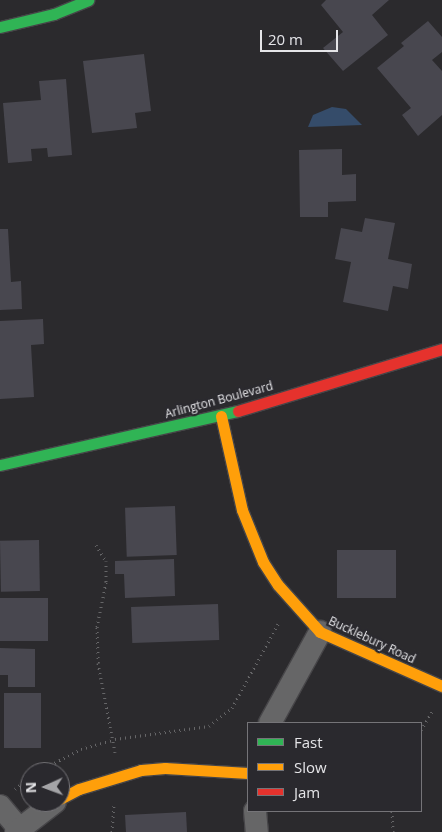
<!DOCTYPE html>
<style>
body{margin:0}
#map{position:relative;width:442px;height:832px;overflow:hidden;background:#2b2a2d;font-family:"Open Sans",sans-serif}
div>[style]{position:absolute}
.water>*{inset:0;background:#354c6a}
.building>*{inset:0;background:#48474f;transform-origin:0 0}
.path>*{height:3px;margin-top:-1.5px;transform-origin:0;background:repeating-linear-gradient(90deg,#666668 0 1px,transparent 0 5px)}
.roads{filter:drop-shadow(1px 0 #464548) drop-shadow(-1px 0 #464548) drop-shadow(0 1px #464548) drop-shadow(0 -1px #464548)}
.street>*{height:22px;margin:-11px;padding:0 11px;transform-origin:11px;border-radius:11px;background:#666667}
.fast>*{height:11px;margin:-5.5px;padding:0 5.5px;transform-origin:5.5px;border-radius:5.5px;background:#30b455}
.slow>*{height:11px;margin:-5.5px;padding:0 5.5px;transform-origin:5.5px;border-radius:5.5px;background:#ff9f0a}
.jam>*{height:11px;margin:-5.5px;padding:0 5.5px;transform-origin:5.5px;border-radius:5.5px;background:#e5322d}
span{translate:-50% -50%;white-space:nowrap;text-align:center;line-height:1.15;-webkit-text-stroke:4.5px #2a292e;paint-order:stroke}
.street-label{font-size:12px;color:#e5e5e8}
.legend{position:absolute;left:247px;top:722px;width:175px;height:90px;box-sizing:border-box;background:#2a292e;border:1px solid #757478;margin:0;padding:6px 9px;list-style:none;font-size:15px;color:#e5e5e8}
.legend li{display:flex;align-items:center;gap:10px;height:25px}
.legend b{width:25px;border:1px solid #757478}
.north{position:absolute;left:20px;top:762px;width:50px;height:50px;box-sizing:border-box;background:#2a292e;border:1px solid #757478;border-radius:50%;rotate:268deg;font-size:14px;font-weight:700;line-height:20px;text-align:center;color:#e5e5e8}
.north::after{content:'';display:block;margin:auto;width:18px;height:22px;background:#a4a4a7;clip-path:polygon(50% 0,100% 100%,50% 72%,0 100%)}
.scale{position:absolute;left:260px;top:30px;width:78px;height:22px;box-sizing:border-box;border:2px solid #e5e5e8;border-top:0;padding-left:6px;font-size:15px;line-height:18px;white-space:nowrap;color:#e5e5e8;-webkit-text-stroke:4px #2a292e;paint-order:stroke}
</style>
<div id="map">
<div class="water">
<div style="clip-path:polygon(332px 107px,346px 109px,362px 125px,308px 127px,313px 115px)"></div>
</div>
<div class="building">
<div style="clip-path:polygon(326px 0,389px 0,372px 15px,388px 35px,343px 71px,323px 48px,343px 32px,321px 5px)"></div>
<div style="clip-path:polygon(428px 21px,442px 37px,442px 52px,432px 60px,442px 71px,442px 115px,418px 136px,402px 115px,411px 108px,377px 68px,404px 46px,401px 43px)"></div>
<div style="clip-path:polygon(144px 54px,151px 111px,135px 113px,137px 128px,92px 133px,83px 61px)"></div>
<div style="clip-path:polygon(66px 79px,72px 155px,48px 157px,47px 148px,31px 149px,32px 161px,8px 163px,3px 103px,41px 100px,39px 81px)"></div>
<div style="clip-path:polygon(342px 149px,342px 175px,356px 174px,356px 201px,328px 202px,328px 217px,300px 217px,299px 150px)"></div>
<div style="clip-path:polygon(365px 218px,395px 223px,388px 259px,412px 264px,408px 289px,393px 286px,388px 311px,343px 302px,351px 262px,335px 259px,341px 228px,362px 232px)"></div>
<div style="clip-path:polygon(0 229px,8px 229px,11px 282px,21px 281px,22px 309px,0 310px)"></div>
<div style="clip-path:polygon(43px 319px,44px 344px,31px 345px,34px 397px,0 399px,0 321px)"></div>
<div style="left:175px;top:506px;width:49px;height:50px;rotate:88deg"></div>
<div style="left:39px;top:540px;width:51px;height:39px;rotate:89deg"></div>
<div style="left:337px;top:550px;width:59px;height:48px"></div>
<div style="clip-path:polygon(174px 559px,175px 596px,125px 598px,124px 574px,115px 574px,115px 561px)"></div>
<div style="left:48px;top:598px;width:43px;height:48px;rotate:90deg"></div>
<div style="left:218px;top:604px;width:36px;height:87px;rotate:88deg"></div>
<div style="clip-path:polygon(0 648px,35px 649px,35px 687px,8px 687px,8px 675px,0 675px)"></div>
<div style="left:4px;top:693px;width:37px;height:55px"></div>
<div style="clip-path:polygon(186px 812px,187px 832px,126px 832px,125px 815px)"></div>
</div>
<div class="path">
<div style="left:96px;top:545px;width:19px;rotate:58deg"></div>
<div style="left:106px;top:561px;width:21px;rotate:90deg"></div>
<div style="left:106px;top:582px;width:46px;rotate:101.3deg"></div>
<div style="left:97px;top:627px;width:36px;rotate:88deg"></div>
<div style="left:98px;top:663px;width:91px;rotate:79.2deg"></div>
<div style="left:421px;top:730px;width:23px;rotate:-59deg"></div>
<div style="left:37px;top:772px;width:50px;rotate:-27.6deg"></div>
<div style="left:81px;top:749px;width:35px;rotate:-16deg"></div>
<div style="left:115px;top:739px;width:95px;rotate:-7.9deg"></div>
<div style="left:209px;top:726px;width:29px;rotate:-38deg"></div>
<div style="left:232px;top:708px;width:96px;rotate:-61.3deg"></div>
<div style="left:15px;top:789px;width:19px;rotate:-39deg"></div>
<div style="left:392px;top:811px;width:21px;rotate:87deg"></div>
<div style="left:112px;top:832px;width:27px;rotate:-86deg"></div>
</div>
<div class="roads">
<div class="street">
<div style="left:270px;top:723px;width:104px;rotate:-61.2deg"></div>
<div style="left:0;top:806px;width:30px;rotate:50deg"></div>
<div style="left:255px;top:811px;width:21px;rotate:85deg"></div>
<div style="left:16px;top:832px;width:49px;rotate:-37.6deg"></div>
</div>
<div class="fast">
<div style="left:0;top:27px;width:56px;rotate:-13.5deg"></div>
<div style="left:54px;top:14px;width:37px;rotate:-22deg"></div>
<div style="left:0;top:465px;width:244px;rotate:-12.8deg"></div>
</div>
<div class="slow">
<div style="left:221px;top:416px;width:96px;rotate:77.4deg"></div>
<div style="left:242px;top:510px;width:56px;rotate:68deg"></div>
<div style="left:263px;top:562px;width:27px;rotate:57deg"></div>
<div style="left:278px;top:585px;width:63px;rotate:48.2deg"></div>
<div style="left:320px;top:632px;width:133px;rotate:23.9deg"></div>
<div style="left:60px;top:799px;width:21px;rotate:-28deg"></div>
<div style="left:79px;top:789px;width:65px;rotate:-17deg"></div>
<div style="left:141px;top:770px;width:24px;rotate:-5deg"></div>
<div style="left:165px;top:768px;width:83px;rotate:3.4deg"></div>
</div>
<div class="jam">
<div style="left:238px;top:411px;width:213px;rotate:-16.9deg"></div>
</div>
</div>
<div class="street-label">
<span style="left:219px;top:400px;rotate:-15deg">Arlington Boulevard</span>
<span style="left:372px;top:640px;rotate:25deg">Bucklebury Road</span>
</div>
<ul class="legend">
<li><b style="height:6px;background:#30b455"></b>Fast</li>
<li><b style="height:6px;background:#ff9f0a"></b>Slow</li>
<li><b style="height:6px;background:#e5322d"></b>Jam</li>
</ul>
<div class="north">N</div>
<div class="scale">20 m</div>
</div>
